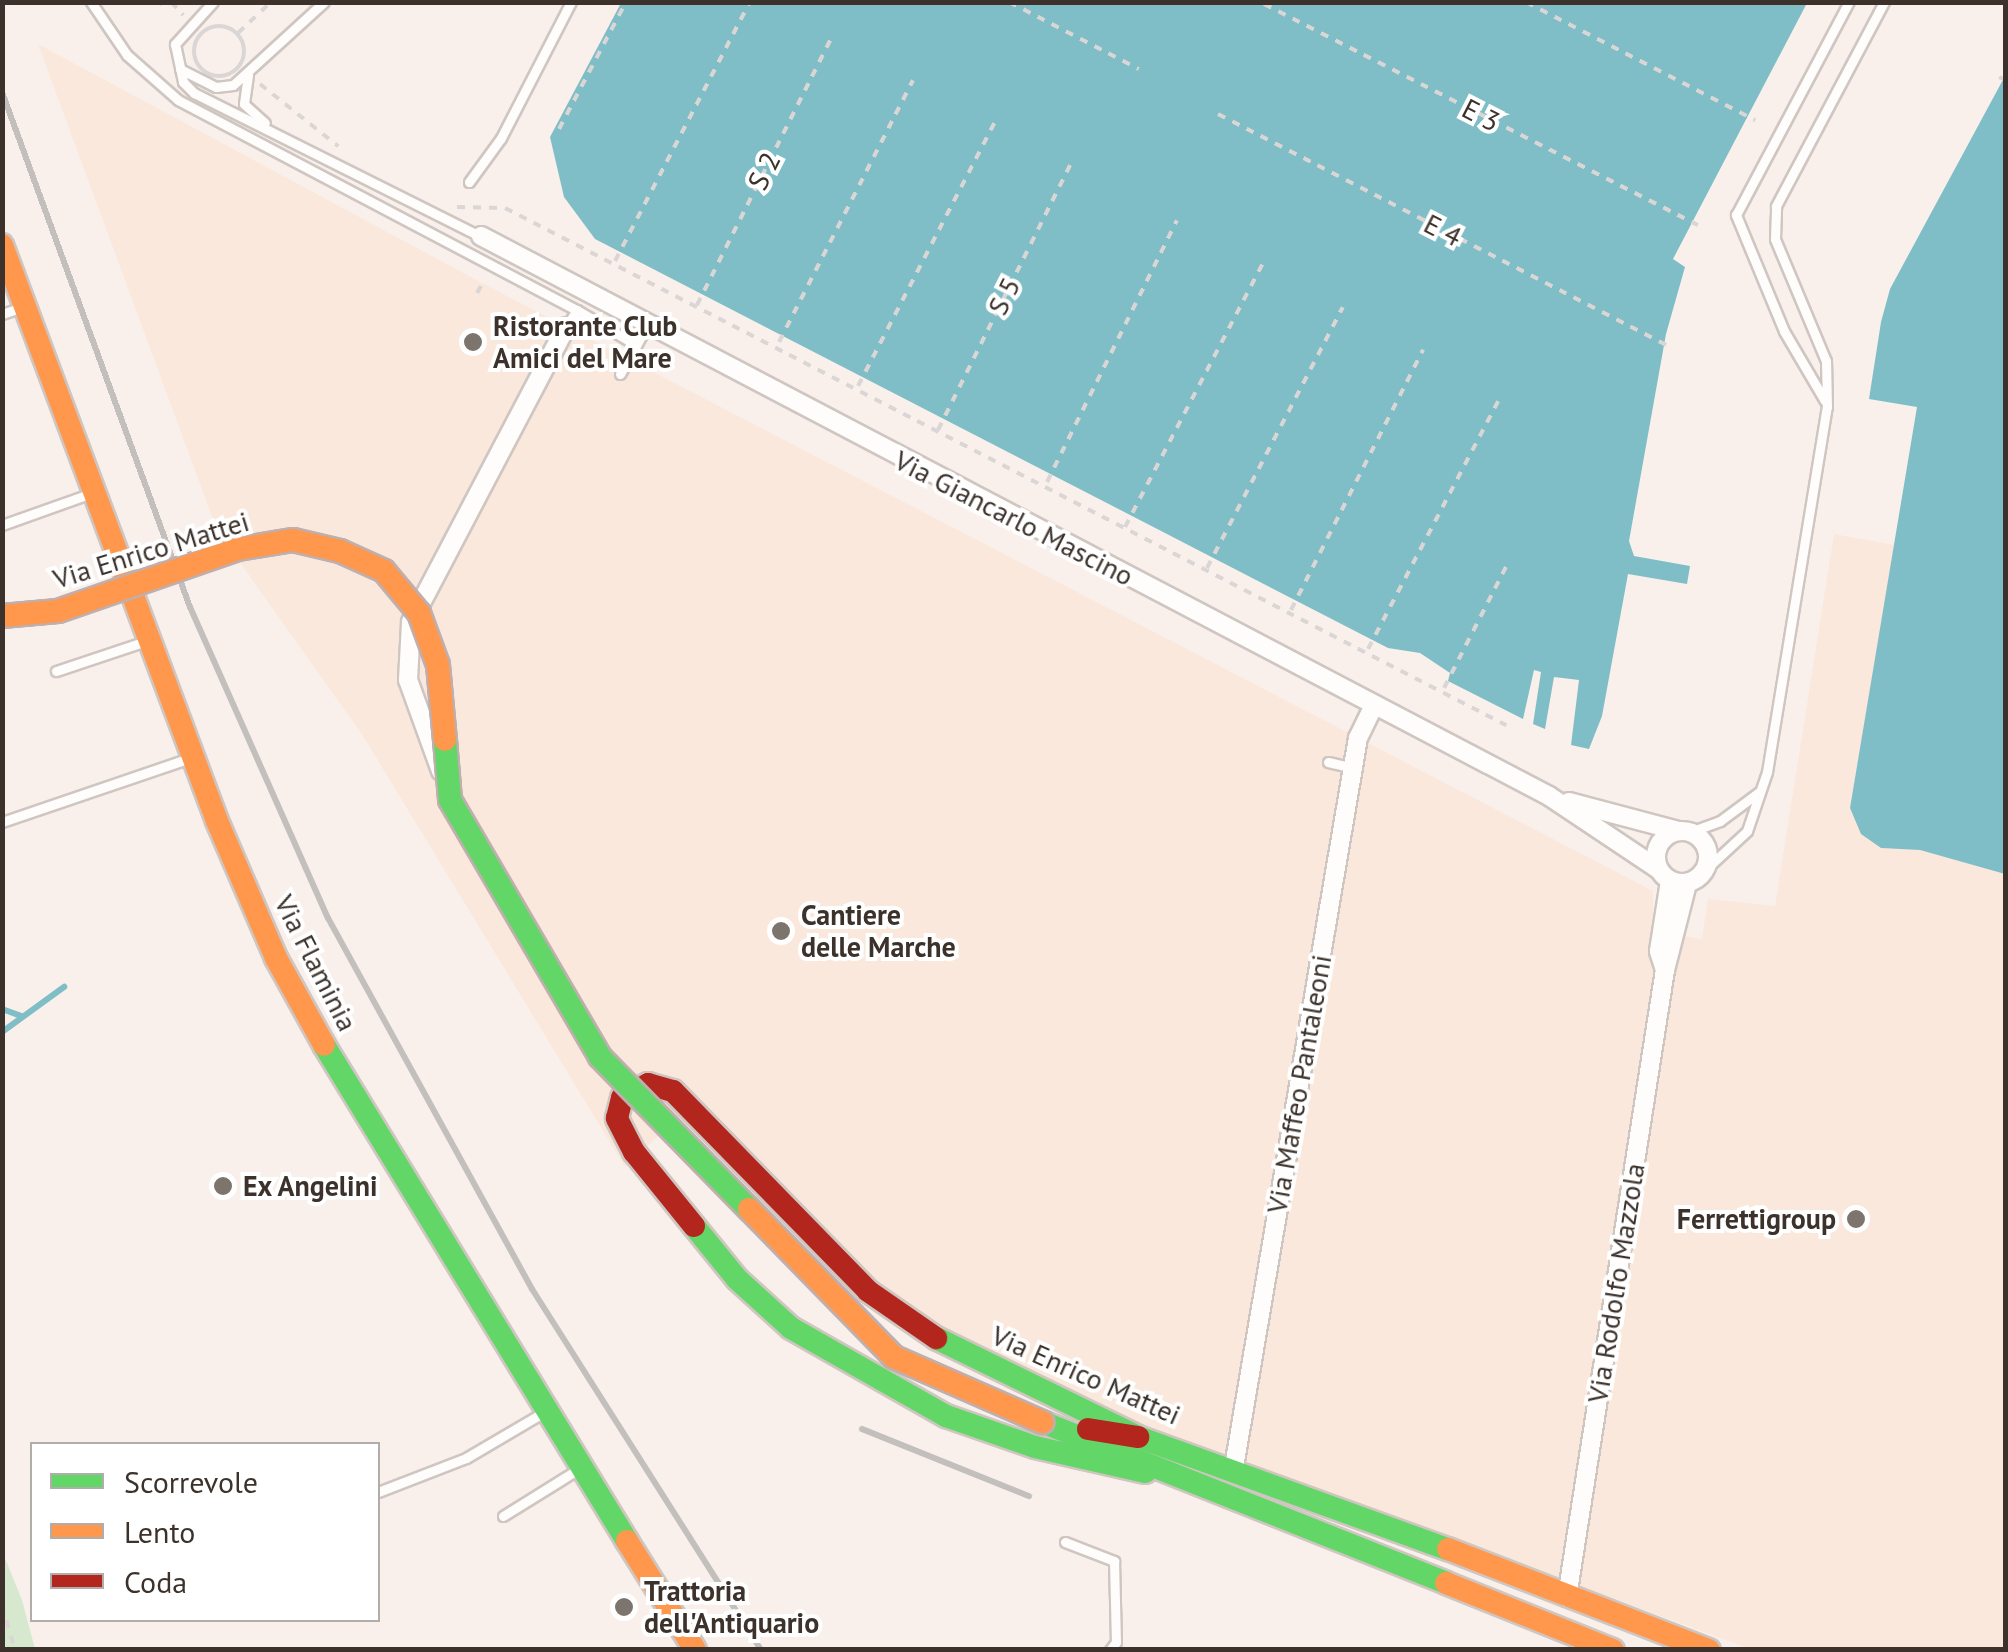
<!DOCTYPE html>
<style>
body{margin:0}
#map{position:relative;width:2008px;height:1652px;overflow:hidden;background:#f9f0eb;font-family:"PT Sans",sans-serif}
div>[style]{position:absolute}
.built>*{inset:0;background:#fae8dc}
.green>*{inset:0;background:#d6e9ce}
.water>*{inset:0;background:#7fbec7}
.stream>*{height:6px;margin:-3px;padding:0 3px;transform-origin:3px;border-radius:3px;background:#7fbec7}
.path>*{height:4px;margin-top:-2px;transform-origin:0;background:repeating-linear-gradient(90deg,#dad6d5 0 8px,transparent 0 16px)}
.path>.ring{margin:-2px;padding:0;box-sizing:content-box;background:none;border:4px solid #dad6d5;border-radius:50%}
.roads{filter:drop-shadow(2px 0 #cfc6c1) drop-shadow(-2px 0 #cfc6c1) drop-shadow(0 2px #cfc6c1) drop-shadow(0 -2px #cfc6c1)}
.lane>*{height:9px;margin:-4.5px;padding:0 4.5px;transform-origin:4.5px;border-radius:4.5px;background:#fefdfc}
.street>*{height:18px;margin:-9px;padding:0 9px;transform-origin:9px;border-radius:9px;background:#fefdfc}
.street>.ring{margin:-9px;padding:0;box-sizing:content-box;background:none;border:18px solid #fefdfc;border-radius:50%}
.fast>*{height:22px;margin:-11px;padding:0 11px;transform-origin:11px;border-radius:11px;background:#63d668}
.slow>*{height:22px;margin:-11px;padding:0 11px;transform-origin:11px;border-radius:11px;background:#ff974d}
.jam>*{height:22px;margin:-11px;padding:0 11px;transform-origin:11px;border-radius:11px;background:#b3261e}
.rail>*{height:6px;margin:-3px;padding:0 3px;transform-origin:3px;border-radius:3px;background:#c2bfbd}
.bridges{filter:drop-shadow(2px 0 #bfafae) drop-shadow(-2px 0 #bfafae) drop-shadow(0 2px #bfafae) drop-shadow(0 -2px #bfafae)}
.fast-bridge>*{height:22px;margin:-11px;padding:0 11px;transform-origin:11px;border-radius:11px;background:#63d668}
.slow-bridge>*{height:22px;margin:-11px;padding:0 11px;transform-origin:11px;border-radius:11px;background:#ff974d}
.dots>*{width:28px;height:28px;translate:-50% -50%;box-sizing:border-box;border:5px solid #fff;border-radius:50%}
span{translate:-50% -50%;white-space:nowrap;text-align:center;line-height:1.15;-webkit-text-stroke:8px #fff;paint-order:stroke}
.street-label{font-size:28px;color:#3c322b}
.poi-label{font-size:28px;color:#3c322b;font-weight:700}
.left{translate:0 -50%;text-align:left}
.right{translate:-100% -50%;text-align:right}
.frame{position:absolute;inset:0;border:5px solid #3c322b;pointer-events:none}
.legend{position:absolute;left:30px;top:1442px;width:350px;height:180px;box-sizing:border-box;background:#fff;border:2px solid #b1adaa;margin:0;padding:12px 18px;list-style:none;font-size:30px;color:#3c322b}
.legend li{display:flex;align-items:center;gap:20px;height:50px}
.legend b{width:50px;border:2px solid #b1adaa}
</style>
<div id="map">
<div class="built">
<div style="clip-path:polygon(38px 44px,482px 283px,1653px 891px,1653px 931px,1702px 939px,1708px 899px,1775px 906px,1834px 534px,1895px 545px,1850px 808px,1881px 848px,1920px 850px,2005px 874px,2005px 1649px,1750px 1649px,1131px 1420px,933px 1325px,850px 1258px,696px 1101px,625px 1167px,363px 736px,217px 530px)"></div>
</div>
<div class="green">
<div style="clip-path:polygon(2px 1551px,22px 1600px,35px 1649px,3px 1649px)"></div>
</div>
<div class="water">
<div style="clip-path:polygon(621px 3px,1807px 3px,1673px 259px,1685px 267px,1666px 334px,1629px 541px,1634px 556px,1690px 566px,1687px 584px,1628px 574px,1602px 716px,1589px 749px,1571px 745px,1579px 680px,1554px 677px,1545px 729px,1533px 724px,1541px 672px,1534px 670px,1523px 719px,1448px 681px,1450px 673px,1420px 653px,1388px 648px,595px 239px,564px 197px,550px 137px)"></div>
<div style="clip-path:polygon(2005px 76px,2005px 874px,1920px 850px,1881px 848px,1861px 834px,1850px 808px,1917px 407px,1869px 399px,1881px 322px,1890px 289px)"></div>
</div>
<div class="stream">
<div style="left:2px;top:1009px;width:20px;rotate:20deg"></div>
<div style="left:2px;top:1032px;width:77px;rotate:-36deg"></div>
</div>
<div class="path">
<div style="left:171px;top:2px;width:18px;rotate:47deg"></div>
<div style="left:1009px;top:2px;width:146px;rotate:27.3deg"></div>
<div style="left:1526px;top:2px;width:258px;rotate:27.3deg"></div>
<div style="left:1264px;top:4px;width:487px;rotate:27deg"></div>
<div style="left:159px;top:5px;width:4px;rotate:-56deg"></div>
<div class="ring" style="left:194px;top:26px;width:46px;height:46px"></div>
<div style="left:238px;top:33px;width:45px;rotate:-43.2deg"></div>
<div style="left:1999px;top:77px;width:8px;rotate:23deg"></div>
<div style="left:260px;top:84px;width:100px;rotate:38.5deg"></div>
<div style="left:1218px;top:114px;width:506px;rotate:27.27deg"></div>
<div style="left:559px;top:129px;width:144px;rotate:-62.2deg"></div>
<div style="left:457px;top:207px;width:48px;rotate:1.2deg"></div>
<div style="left:505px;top:208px;width:1127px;rotate:27.32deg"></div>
<div style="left:615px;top:261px;width:292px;rotate:-62.5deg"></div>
<div style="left:477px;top:293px;width:16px;rotate:-60deg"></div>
<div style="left:697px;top:305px;width:300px;rotate:-63.3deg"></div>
<div style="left:526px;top:318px;width:5px;rotate:112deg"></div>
<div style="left:524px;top:323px;width:19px;rotate:28deg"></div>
<div style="left:779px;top:342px;width:294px;rotate:-62.9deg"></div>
<div style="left:858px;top:386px;width:297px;rotate:-62.6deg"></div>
<div style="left:938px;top:430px;width:298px;rotate:-63.5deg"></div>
<div style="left:1047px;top:482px;width:292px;rotate:-63.6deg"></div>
<div style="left:1125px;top:527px;width:298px;rotate:-62.4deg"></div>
<div style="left:1207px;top:568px;width:294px;rotate:-62.5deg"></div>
<div style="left:1291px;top:610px;width:292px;rotate:-63.1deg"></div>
<div style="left:1368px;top:649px;width:280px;rotate:-62.3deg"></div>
<div style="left:1444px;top:688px;width:140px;rotate:-62.9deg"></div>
<div style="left:2px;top:1605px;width:47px;rotate:73.9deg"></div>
</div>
<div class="roads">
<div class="lane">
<div style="left:91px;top:2px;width:64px;rotate:55.8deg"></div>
<div style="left:127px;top:55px;width:68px;rotate:41.4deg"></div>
<div style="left:178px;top:100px;width:451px;rotate:27.8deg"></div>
<div style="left:577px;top:310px;width:20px;rotate:123deg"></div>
<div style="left:213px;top:2px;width:57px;rotate:132.1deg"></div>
<div style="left:175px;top:44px;width:39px;rotate:78deg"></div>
<div style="left:183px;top:82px;width:16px;rotate:45deg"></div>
<div style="left:194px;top:93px;width:320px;rotate:26.6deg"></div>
<div style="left:180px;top:69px;width:40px;rotate:26.6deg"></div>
<div style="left:216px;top:87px;width:17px;rotate:-7deg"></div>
<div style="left:233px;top:85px;width:123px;rotate:-42.4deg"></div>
<div style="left:248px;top:75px;width:29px;rotate:98deg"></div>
<div style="left:244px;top:104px;width:28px;rotate:42deg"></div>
<div style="left:469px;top:182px;width:54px;rotate:-54deg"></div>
<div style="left:501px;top:138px;width:153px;rotate:-62.8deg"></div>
<div style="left:577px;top:310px;width:69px;rotate:30.7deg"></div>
<div style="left:2px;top:314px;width:21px;rotate:-19deg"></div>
<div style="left:620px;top:374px;width:57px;rotate:-60.8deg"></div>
<div style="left:1825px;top:401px;width:81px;rotate:-120.4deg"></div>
<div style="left:1784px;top:331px;width:126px;rotate:-112.5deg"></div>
<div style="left:1736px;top:215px;width:241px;rotate:-62.1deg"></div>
<div style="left:2px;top:525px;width:92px;rotate:-19.6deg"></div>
<div style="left:56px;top:671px;width:92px;rotate:-18.4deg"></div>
<div style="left:1328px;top:762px;width:26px;rotate:13deg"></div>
<div style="left:2px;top:822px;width:199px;rotate:-18.8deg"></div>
<div style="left:1690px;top:832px;width:32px;rotate:-20deg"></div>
<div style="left:1720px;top:821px;width:49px;rotate:-36.6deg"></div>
<div style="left:1706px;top:869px;width:56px;rotate:-42.8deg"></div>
<div style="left:1747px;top:831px;width:62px;rotate:-71.3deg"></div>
<div style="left:1767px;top:772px;width:370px;rotate:-80.7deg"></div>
<div style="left:1827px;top:407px;width:46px;rotate:-91.2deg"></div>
<div style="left:1826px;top:361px;width:132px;rotate:-112.7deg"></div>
<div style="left:1775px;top:239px;width:33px;rotate:-88deg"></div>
<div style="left:1776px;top:206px;width:231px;rotate:-62.1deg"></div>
<div style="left:378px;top:1492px;width:94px;rotate:-21.1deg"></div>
<div style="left:466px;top:1458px;width:87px;rotate:-30.4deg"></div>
<div style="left:503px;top:1516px;width:87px;rotate:-31.9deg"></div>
<div style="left:1065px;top:1542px;width:53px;rotate:21.2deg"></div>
<div style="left:1114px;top:1561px;width:81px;rotate:88.6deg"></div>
<div style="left:1116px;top:1642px;width:10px;rotate:127deg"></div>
</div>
<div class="street">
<div style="left:481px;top:236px;width:1206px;rotate:27.67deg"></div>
<div style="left:1549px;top:796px;width:131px;rotate:33.8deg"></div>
<div style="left:441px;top:771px;width:97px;rotate:-109.9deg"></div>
<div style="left:408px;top:680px;width:58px;rotate:-87deg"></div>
<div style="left:411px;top:622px;width:333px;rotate:-62.3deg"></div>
<div style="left:1569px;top:802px;width:114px;rotate:14.8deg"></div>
<div class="ring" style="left:1656px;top:831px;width:34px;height:34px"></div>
<div style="left:1665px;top:970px;width:20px;rotate:-108deg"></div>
<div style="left:1659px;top:951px;width:71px;rotate:-81.1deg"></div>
<div style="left:1234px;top:1467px;width:739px;rotate:-80.35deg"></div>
<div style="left:1358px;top:738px;width:37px;rotate:-64deg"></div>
<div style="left:1567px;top:1597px;width:635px;rotate:-81.12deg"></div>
<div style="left:1665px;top:970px;width:89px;rotate:-75.7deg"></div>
</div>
<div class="fast">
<div style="left:324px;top:1045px;width:581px;rotate:58.58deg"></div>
<div style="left:694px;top:1226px;width:68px;rotate:50.9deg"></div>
<div style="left:737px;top:1279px;width:73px;rotate:42.2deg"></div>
<div style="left:791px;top:1328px;width:178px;rotate:29.6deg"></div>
<div style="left:946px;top:1416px;width:94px;rotate:19.2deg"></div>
<div style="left:1035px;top:1447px;width:113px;rotate:12.8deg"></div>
<div style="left:936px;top:1338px;width:225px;rotate:26.1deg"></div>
<div style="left:1138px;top:1437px;width:330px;rotate:19.9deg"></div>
<div style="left:1042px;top:1422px;width:435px;rotate:21.7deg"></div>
</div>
<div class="slow">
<div style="left:2px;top:245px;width:615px;rotate:69.53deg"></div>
<div style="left:217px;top:821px;width:149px;rotate:66.7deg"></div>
<div style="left:276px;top:958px;width:99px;rotate:61.1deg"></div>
<div style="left:627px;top:1541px;width:128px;rotate:58deg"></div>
<div style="left:1448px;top:1549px;width:280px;rotate:21.2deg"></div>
<div style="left:1446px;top:1583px;width:180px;rotate:21.9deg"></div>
</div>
<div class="jam">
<div style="left:694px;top:1226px;width:95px;rotate:-129deg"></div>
<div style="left:634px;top:1152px;width:38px;rotate:-117deg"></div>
<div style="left:617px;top:1118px;width:21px;rotate:-76deg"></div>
<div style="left:622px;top:1098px;width:30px;rotate:-28deg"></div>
<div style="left:648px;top:1084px;width:26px;rotate:16deg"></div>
<div style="left:673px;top:1091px;width:279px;rotate:45.7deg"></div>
<div style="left:868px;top:1291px;width:83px;rotate:34.7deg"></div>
<div style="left:1088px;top:1429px;width:51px;rotate:9.1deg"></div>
</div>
</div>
<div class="rail">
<div style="left:2px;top:92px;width:548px;rotate:69.95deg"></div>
<div style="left:190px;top:607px;width:340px;rotate:66.1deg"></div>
<div style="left:328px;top:918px;width:423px;rotate:61.2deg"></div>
<div style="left:532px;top:1289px;width:428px;rotate:57.6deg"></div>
<div style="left:862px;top:1429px;width:180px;rotate:21.9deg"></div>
</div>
<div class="bridges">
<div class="fast-bridge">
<div style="left:445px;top:740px;width:60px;rotate:85.2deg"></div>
<div style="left:450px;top:800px;width:298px;rotate:59.7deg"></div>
<div style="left:600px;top:1057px;width:213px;rotate:45.6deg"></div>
</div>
<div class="slow-bridge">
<div style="left:2px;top:616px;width:56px;rotate:-5.1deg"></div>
<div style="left:58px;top:611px;width:190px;rotate:-19deg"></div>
<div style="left:238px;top:549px;width:56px;rotate:-9.3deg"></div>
<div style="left:293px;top:540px;width:48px;rotate:13.2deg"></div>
<div style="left:340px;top:551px;width:48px;rotate:24.4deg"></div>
<div style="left:384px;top:571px;width:55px;rotate:50.2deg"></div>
<div style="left:419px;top:613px;width:55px;rotate:69.9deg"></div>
<div style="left:438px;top:665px;width:75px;rotate:84.7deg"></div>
<div style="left:749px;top:1209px;width:207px;rotate:45.6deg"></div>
<div style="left:894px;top:1357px;width:162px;rotate:23.7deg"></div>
</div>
</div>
<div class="dots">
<div style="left:473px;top:342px;background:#7e746e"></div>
<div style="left:781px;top:931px;background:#7e746e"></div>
<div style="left:223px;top:1186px;background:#7e746e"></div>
<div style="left:1856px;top:1219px;background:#7e746e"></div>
<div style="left:624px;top:1607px;background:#7e746e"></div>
</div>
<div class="street-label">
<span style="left:1481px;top:115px;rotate:27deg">E 3</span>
<span style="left:764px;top:171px;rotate:-63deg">S 2</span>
<span style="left:1443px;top:230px;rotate:27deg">E 4</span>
<span style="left:1004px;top:296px;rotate:-63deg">S 5</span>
<span style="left:1014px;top:518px;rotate:27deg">Via Giancarlo Mascino</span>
<span style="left:151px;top:550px;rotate:-17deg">Via Enrico Mattei</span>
<span style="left:316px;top:963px;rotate:63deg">Via Flaminia</span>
<span style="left:1299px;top:1084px;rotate:-80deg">Via Maffeo Pantaleoni</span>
<span style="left:1616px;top:1283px;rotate:-81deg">Via Rodolfo Mazzola</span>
<span style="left:1086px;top:1375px;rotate:24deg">Via Enrico Mattei</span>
</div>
<div class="poi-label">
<span class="left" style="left:493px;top:342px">Ristorante Club<br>Amici del Mare</span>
<span class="left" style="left:801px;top:931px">Cantiere<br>delle Marche</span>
<span class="left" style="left:243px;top:1186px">Ex Angelini</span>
<span class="right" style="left:1836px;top:1219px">Ferrettigroup</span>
<span class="left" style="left:644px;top:1607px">Trattoria<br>dell'Antiquario</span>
</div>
<div class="frame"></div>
<ul class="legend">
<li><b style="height:12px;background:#63d668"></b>Scorrevole</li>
<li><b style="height:12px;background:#ff974d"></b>Lento</li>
<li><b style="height:12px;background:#b3261e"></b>Coda</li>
</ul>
</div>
